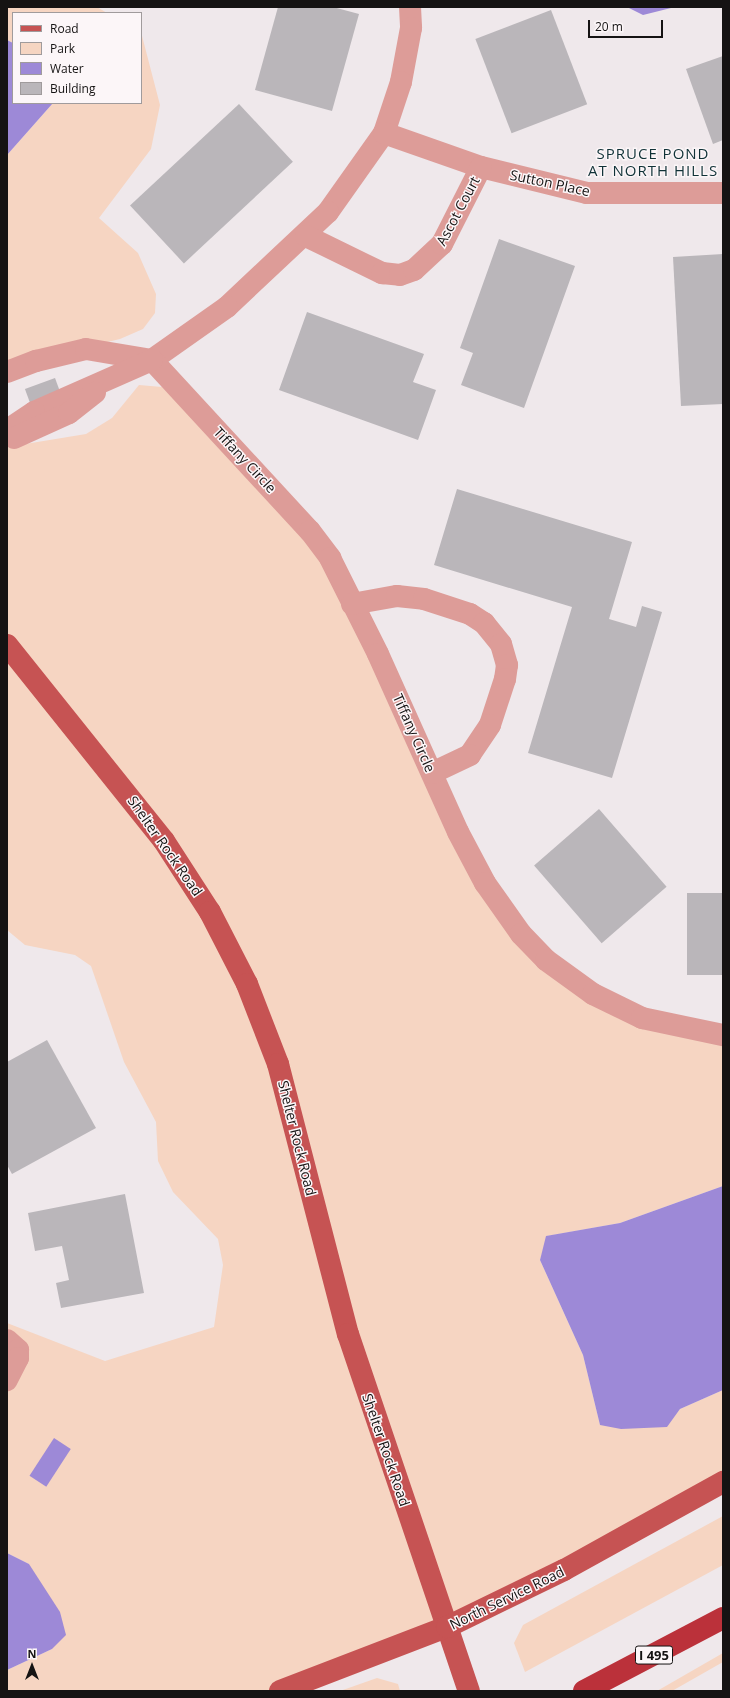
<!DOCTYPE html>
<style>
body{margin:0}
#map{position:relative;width:730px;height:1698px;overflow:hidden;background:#efe8eb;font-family:"Open Sans",sans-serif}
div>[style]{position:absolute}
.green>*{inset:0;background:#f6d5c2}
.water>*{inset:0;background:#9d89d7;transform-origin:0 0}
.building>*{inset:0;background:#bab6ba;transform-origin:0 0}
.minor>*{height:22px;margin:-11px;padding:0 11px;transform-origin:11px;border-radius:11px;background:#dd9c98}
.major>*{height:22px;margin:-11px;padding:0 11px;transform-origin:11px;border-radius:11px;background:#c65353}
.highway>*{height:22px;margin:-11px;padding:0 11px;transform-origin:11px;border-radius:11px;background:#bb313a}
span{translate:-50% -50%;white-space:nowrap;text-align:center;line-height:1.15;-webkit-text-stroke:3px #fcf6f8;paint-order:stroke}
.shield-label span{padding:1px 3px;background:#fcf6f8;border:1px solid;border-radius:3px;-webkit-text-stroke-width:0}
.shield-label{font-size:13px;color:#151313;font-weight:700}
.street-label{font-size:14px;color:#151313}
.neighbourhood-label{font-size:15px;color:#103237;letter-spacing:1px}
.frame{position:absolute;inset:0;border:8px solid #151313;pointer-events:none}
.legend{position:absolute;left:12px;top:12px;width:130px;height:92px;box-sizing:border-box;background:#fcf6f8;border:1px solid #a09b9c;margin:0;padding:5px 7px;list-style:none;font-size:12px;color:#151313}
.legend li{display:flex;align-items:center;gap:8px;height:20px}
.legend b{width:20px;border:1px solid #a09b9c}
.north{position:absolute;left:12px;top:1646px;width:40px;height:40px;-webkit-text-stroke:3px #fcf6f8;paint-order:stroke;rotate:0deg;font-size:11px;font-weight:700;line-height:16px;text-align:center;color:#151313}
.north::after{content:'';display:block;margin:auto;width:14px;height:18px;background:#151313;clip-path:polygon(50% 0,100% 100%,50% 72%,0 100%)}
.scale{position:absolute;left:588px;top:20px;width:75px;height:18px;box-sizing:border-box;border:2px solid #151313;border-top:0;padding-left:5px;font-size:12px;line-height:14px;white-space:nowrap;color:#151313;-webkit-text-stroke:3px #fcf6f8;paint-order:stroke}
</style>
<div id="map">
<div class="green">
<div style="clip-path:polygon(7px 7px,97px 7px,107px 13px,13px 13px,13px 43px,7px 40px)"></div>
<div style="clip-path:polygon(141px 32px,160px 105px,151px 149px,99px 218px,138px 253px,156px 294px,155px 313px,143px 329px,120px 339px,7px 366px,7px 155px,53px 103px,141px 103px)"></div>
<div style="clip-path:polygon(139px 385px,162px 387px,310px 531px,485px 883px,593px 994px,723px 1035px,723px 1186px,620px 1223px,547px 1236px,540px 1260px,583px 1355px,600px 1425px,666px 1427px,680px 1409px,723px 1390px,723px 1482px,564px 1570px,280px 1691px,7px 1691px,7px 1670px,52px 1649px,29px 1564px,7px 1553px,7px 1323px,105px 1361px,214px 1327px,223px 1265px,218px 1239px,173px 1192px,158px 1161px,156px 1122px,124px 1062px,91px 966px,75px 955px,25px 945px,7px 930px,7px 447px,86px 434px,112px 418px)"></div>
<div style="clip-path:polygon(723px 1516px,723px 1565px,525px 1672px,514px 1643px,523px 1625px)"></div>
<div style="clip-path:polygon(723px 1653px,723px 1662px,672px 1691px,657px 1691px)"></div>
<div style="clip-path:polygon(377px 1678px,398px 1684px,400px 1691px,340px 1691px)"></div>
</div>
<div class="water">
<div style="clip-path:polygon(627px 7px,675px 7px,643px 15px)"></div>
<div style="clip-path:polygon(7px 40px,13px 43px,13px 103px,53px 103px,7px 155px)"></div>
<div style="clip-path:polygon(723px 1186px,723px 1390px,680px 1409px,667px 1427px,621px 1429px,600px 1425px,583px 1355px,540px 1260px,546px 1236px,620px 1223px)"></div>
<div style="left:54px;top:1438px;width:20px;height:45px;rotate:33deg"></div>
<div style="clip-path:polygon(7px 1553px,29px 1564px,60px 1612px,66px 1635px,52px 1649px,7px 1670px)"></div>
</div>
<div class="building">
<div style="clip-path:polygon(278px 7px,333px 7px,359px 14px,332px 111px,255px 90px)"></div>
<div style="left:551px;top:10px;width:101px;height:81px;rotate:69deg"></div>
<div style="clip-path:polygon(723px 56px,723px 140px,713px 144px,686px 69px)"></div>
<div style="left:239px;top:104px;width:79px;height:149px;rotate:47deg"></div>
<div style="clip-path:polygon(499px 239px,575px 266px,524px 408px,461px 385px,473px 353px,460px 348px)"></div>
<div style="clip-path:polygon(723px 254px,723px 404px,681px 406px,673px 257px)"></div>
<div style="clip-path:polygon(307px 312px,424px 354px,413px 382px,436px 390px,418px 440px,279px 390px)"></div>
<div style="left:55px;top:378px;width:15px;height:32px;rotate:70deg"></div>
<div style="clip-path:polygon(457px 489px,632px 542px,609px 619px,636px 627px,642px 606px,662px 612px,612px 778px,528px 753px,572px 607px,434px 565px)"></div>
<div style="left:599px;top:809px;width:103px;height:86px;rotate:49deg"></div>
<div style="left:687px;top:893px;width:36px;height:82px"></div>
<div style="clip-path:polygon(47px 1040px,96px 1128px,12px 1174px,7px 1165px,7px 1062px)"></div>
<div style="clip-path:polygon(125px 1194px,144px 1293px,61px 1308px,56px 1283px,69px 1280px,62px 1246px,35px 1251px,28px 1213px)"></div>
</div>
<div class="minor">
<div style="left:410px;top:7px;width:21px;rotate:87deg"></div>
<div style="left:411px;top:28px;width:55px;rotate:100.5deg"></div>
<div style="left:401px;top:82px;width:54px;rotate:108.4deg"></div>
<div style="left:384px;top:133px;width:97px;rotate:125.3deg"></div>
<div style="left:328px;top:212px;width:139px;rotate:136.8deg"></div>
<div style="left:227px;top:307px;width:92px;rotate:144.8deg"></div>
<div style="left:152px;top:360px;width:233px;rotate:47.3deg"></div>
<div style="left:310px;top:531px;width:34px;rotate:53deg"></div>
<div style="left:330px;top:558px;width:107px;rotate:63.4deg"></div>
<div style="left:378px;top:654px;width:195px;rotate:65.8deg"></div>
<div style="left:458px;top:832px;width:58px;rotate:62.1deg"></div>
<div style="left:485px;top:883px;width:62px;rotate:54.8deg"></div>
<div style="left:521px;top:934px;width:36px;rotate:46deg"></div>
<div style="left:546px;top:960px;width:58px;rotate:35.9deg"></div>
<div style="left:593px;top:994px;width:55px;rotate:26.1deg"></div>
<div style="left:642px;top:1018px;width:83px;rotate:11.9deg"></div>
<div style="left:384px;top:133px;width:103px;rotate:19.3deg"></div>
<div style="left:481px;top:167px;width:109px;rotate:13.8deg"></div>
<div style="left:587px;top:193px;width:136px"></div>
<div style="left:306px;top:236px;width:85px;rotate:26deg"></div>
<div style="left:382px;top:273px;width:18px;rotate:6deg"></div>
<div style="left:400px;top:275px;width:15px;rotate:-20deg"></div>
<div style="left:414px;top:270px;width:38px;rotate:-43deg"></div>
<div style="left:442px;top:244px;width:86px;rotate:-63.1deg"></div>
<div style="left:7px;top:372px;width:31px;rotate:-21deg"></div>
<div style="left:36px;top:361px;width:51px;rotate:-13.5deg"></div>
<div style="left:86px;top:349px;width:67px;rotate:9.5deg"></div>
<div style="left:152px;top:360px;width:129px;rotate:156.2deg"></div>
<div style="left:34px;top:412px;width:32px;rotate:146deg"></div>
<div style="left:14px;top:438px;width:60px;rotate:-24.4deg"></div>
<div style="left:69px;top:413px;width:33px;rotate:-38deg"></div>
<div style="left:352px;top:604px;width:46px;rotate:-10.1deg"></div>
<div style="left:397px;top:596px;width:27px;rotate:6deg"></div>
<div style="left:424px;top:599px;width:48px;rotate:18.1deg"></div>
<div style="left:470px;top:614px;width:17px;rotate:33deg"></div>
<div style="left:484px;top:623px;width:27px;rotate:51deg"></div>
<div style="left:501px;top:644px;width:22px;rotate:74deg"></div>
<div style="left:507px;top:665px;width:14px;rotate:98deg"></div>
<div style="left:505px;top:679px;width:48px;rotate:108.1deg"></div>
<div style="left:490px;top:725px;width:36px;rotate:124deg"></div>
<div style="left:470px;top:755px;width:42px;rotate:154.7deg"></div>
<div style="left:7px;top:1340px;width:15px;rotate:42deg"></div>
<div style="left:18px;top:1350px;width:8px;rotate:90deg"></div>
<div style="left:18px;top:1358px;width:25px;rotate:117deg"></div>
</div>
<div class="major">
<div style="left:7px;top:645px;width:251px;rotate:51.3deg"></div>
<div style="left:164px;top:841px;width:85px;rotate:57.1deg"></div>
<div style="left:210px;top:912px;width:81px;rotate:62.8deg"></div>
<div style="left:247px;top:984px;width:86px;rotate:68.8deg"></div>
<div style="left:278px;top:1064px;width:279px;rotate:75.5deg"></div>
<div style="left:348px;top:1334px;width:377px;rotate:71.3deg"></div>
<div style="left:280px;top:1691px;width:179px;rotate:-21deg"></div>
<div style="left:447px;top:1627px;width:130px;rotate:-26deg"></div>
<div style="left:564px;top:1570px;width:182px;rotate:-29deg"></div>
</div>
<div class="highway">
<div style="left:584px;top:1691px;width:157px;rotate:-27.7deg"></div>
</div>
<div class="shield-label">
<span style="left:654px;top:1655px">I 495</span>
</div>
<div class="street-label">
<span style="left:550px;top:183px;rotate:12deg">Sutton Place</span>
<span style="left:458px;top:211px;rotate:-62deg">Ascot Court</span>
<span style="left:245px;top:460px;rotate:47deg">Tiffany Circle</span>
<span style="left:414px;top:733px;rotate:66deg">Tiffany Circle</span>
<span style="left:165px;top:846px;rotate:55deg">Shelter Rock Road</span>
<span style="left:297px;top:1138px;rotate:76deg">Shelter Rock Road</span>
<span style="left:386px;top:1450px;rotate:71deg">Shelter Rock Road</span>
<span style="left:507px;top:1598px;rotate:-26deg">North Service Road</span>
</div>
<div class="neighbourhood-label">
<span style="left:653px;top:162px">SPRUCE POND<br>AT NORTH HILLS</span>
</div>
<div class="frame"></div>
<ul class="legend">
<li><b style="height:5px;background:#c65353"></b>Road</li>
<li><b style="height:11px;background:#f6d5c2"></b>Park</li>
<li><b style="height:11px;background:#9d89d7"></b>Water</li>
<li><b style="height:11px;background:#bab6ba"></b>Building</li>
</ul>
<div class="north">N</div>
<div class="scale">20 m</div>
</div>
